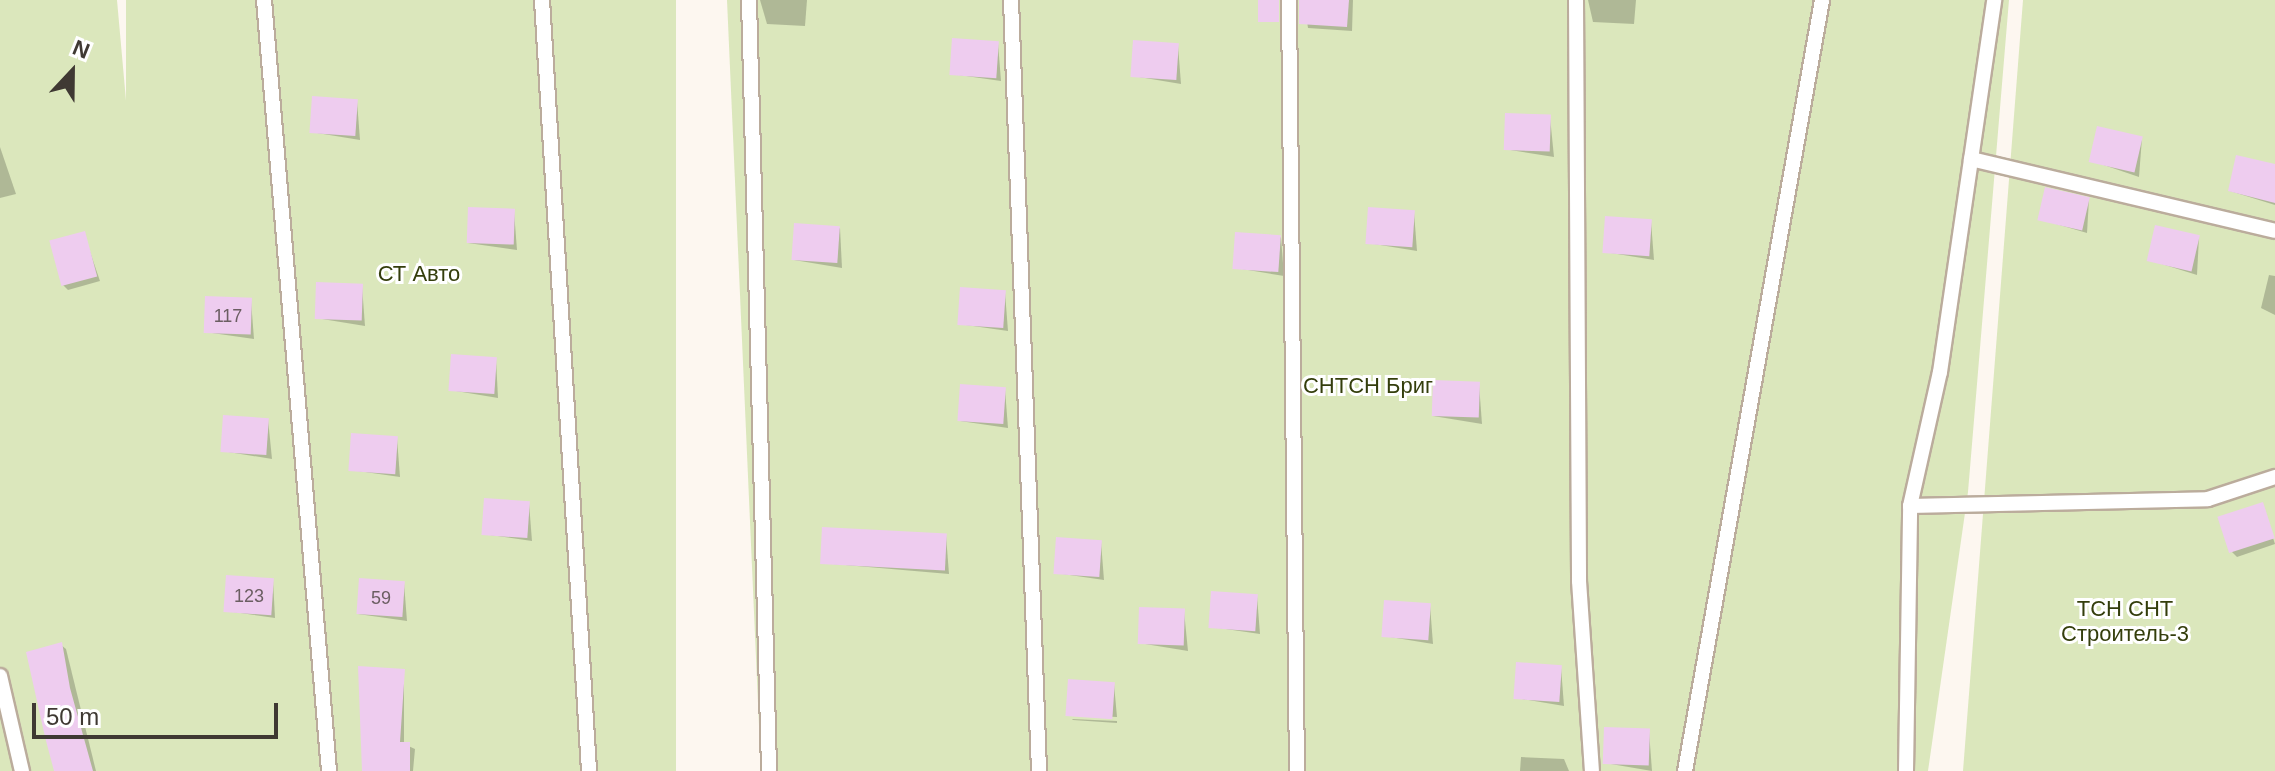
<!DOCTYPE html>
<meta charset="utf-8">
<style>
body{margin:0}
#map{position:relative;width:2275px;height:771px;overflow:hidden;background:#fdf7f0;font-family:Helvetica,sans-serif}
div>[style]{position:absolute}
.green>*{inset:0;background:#dbe7bc;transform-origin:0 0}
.shadow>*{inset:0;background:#0003}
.building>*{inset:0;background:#eeccef;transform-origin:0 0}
.roads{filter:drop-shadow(2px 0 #bbac9c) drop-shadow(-2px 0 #bbac9c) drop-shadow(0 2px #bbac9c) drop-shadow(0 -2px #bbac9c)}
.lane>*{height:14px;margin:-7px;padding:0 7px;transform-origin:7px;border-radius:7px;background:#fff}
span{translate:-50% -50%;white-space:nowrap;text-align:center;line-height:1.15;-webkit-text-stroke:6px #fff;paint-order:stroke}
.number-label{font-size:18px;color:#6b5e62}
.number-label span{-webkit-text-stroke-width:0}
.park-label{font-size:22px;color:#343e0c}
.north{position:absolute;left:32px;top:32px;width:80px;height:80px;-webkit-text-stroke:6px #fff;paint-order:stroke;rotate:22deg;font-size:22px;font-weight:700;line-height:32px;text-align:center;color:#3f3933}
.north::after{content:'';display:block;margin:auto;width:28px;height:36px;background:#3f3933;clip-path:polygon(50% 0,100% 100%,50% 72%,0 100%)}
.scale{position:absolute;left:32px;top:703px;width:246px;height:36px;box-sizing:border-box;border:4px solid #3f3933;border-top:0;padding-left:10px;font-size:24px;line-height:28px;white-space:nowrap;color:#3f3933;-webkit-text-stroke:6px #fff;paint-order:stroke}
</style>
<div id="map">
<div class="green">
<div style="clip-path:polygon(0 0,117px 0,186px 771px,0 771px)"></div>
<div style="left:126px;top:0;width:550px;height:774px"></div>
<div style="clip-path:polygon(727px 0,2009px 0,1968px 492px,1928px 771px,761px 771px)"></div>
<div style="clip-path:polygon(2023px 0,2275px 0,2275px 771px,1963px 771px)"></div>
</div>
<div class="shadow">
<div style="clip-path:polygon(760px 0,807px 0,805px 26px,767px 24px)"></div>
<div style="clip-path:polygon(1304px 0,1353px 0,1352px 31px,1308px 28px)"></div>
<div style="clip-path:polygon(1588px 0,1636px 0,1634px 24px,1593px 22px)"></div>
<div style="clip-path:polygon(998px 43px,1001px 81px,952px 74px)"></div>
<div style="clip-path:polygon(1178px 45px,1181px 84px,1133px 76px)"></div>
<div style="clip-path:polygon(357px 101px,360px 140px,311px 132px)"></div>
<div style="clip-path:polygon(1550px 117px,1554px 157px,1504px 149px)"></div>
<div style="clip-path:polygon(2142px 138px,2139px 177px,2092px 161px)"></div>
<div style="clip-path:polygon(0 147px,16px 194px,0 198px)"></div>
<div style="clip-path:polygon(2275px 166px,2275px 205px,2230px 191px)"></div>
<div style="clip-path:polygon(2089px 199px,2087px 233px,2039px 219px)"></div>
<div style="clip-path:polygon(514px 211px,517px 250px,468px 243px)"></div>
<div style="clip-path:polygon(1414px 212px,1417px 251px,1368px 243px)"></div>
<div style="clip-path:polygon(1651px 221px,1654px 260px,1605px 252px)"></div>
<div style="clip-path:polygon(840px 228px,842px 268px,794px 260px)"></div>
<div style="clip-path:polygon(84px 234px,100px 281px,68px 290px,63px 285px)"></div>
<div style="clip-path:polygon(1281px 237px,1284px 276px,1236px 268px)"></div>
<div style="clip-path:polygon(2199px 237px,2197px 275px,2149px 260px)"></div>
<div style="clip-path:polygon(2269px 275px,2275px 276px,2275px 315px,2261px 308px)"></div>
<div style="clip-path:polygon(362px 286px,365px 326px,316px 318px)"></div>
<div style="clip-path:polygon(1005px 292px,1008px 331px,959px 324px)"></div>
<div style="clip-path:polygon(251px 300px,254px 339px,205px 332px)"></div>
<div style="clip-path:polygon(496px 359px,498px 398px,450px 390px)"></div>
<div style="clip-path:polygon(1479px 384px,1482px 424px,1433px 416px)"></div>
<div style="clip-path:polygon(1005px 389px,1008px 428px,960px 421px)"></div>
<div style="clip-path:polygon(268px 419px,272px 459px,222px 451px)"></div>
<div style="clip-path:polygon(397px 438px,400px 477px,351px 470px)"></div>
<div style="clip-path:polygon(529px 503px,532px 541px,483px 534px)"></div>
<div style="clip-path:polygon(2262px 505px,2275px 544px,2237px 557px,2232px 552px)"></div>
<div style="clip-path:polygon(946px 535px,949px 574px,822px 563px)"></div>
<div style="clip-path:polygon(1101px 542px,1104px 580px,1056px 573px)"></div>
<div style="clip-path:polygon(273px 580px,275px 618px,227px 611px)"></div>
<div style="clip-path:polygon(404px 583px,407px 621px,358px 614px)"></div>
<div style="clip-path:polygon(1257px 596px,1260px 634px,1212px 627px)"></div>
<div style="clip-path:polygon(1430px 605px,1433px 644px,1384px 636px)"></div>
<div style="clip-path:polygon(1184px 611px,1188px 651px,1139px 643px)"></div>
<div style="clip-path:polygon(61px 645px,66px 649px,96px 771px,57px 771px)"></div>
<div style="clip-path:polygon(1561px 667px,1564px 706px,1516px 698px)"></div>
<div style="clip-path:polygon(404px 671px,404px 744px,415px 749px,413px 771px,365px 771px)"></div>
<div style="clip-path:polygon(1114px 684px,1117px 717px,1068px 715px)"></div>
<div style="clip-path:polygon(1072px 719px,1117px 721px,1117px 723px,1073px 720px)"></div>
<div style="clip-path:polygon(1649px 731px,1652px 771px,1605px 763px)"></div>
<div style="clip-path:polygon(1521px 757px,1564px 759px,1569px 771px,1520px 771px)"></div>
</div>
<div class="building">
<div style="left:1258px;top:0;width:21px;height:22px"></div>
<div style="clip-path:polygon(1299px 0,1349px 0,1347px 27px,1299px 24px)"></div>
<div style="left:952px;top:38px;width:47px;height:37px;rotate:4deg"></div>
<div style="left:1133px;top:40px;width:46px;height:37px;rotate:4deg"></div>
<div style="left:312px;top:96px;width:46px;height:37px;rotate:4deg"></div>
<div style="left:1505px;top:113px;width:46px;height:37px;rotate:2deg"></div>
<div style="left:2097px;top:126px;width:47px;height:37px;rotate:13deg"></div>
<div style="clip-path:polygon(2236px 155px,2275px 164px,2275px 203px,2228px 191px)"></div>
<div style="left:2045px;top:187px;width:46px;height:34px;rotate:13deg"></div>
<div style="left:468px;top:207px;width:47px;height:36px;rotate:2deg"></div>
<div style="left:1368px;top:207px;width:47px;height:37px;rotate:4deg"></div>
<div style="left:1605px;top:216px;width:47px;height:37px;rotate:4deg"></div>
<div style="left:794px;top:223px;width:46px;height:37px;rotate:4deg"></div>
<div style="left:2155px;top:225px;width:46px;height:37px;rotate:13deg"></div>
<div style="left:85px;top:231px;width:47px;height:37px;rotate:75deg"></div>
<div style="left:1235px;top:232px;width:46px;height:37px;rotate:4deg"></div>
<div style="left:316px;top:282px;width:47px;height:37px;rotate:2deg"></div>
<div style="left:960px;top:287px;width:46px;height:38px;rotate:4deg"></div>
<div style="left:205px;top:296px;width:47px;height:37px;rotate:2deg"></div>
<div style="left:451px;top:354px;width:46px;height:37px;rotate:4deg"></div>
<div style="left:1433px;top:380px;width:47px;height:36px;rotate:2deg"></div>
<div style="left:960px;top:384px;width:46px;height:37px;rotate:4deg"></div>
<div style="left:223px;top:415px;width:46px;height:37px;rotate:4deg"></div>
<div style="left:351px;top:433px;width:47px;height:38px;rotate:4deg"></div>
<div style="left:484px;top:498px;width:46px;height:37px;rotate:4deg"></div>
<div style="left:2263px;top:502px;width:38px;height:48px;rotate:72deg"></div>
<div style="left:822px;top:527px;width:125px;height:37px;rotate:3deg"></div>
<div style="left:1056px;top:537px;width:46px;height:37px;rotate:4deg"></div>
<div style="left:226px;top:575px;width:48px;height:37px;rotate:4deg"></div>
<div style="left:359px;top:578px;width:46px;height:36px;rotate:4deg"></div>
<div style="left:1211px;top:591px;width:47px;height:37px;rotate:4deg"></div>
<div style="left:1384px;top:600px;width:47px;height:37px;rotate:4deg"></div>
<div style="left:1139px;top:607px;width:46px;height:37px;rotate:2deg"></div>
<div style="clip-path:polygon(62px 642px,70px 688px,93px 771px,54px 771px,45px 737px,26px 652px)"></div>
<div style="left:1516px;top:662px;width:46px;height:37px;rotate:4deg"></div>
<div style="clip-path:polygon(358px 666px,405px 669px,400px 742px,410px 742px,410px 771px,362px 771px)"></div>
<div style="left:1068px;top:679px;width:47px;height:37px;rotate:4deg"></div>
<div style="left:1604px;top:727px;width:46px;height:37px;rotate:2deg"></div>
</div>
<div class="roads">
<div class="lane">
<div style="left:264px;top:0;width:774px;rotate:85.18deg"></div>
<div style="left:542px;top:0;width:772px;rotate:86.51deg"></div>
<div style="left:749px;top:0;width:771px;rotate:88.51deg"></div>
<div style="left:1011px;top:0;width:772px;rotate:87.92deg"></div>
<div style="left:1289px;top:0;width:771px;rotate:89.41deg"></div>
<div style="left:1576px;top:0;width:581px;rotate:89.7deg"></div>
<div style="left:1579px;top:581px;width:190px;rotate:86.1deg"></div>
<div style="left:1971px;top:159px;width:312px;rotate:13.3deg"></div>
<div style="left:1910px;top:506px;width:298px;rotate:-1.3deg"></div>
<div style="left:2208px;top:499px;width:71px;rotate:-18.2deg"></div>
<div style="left:0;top:676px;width:98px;rotate:77deg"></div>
<div style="left:1685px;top:771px;width:783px;rotate:-79.92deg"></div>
<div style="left:1906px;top:771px;width:265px;rotate:-89.1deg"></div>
<div style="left:1910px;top:506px;width:137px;rotate:-77.4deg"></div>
<div style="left:1940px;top:372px;width:376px;rotate:-81.7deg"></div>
</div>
</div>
<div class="number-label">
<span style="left:228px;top:316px">117</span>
<span style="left:249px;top:596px">123</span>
<span style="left:381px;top:598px">59</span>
</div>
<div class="park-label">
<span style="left:419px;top:274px">СТ Авто</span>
<span style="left:1368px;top:386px">СНТСН Бриг</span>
<span style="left:2125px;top:621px">ТСН СНТ<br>Строитель-3</span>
</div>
<div class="north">N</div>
<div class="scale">50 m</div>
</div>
